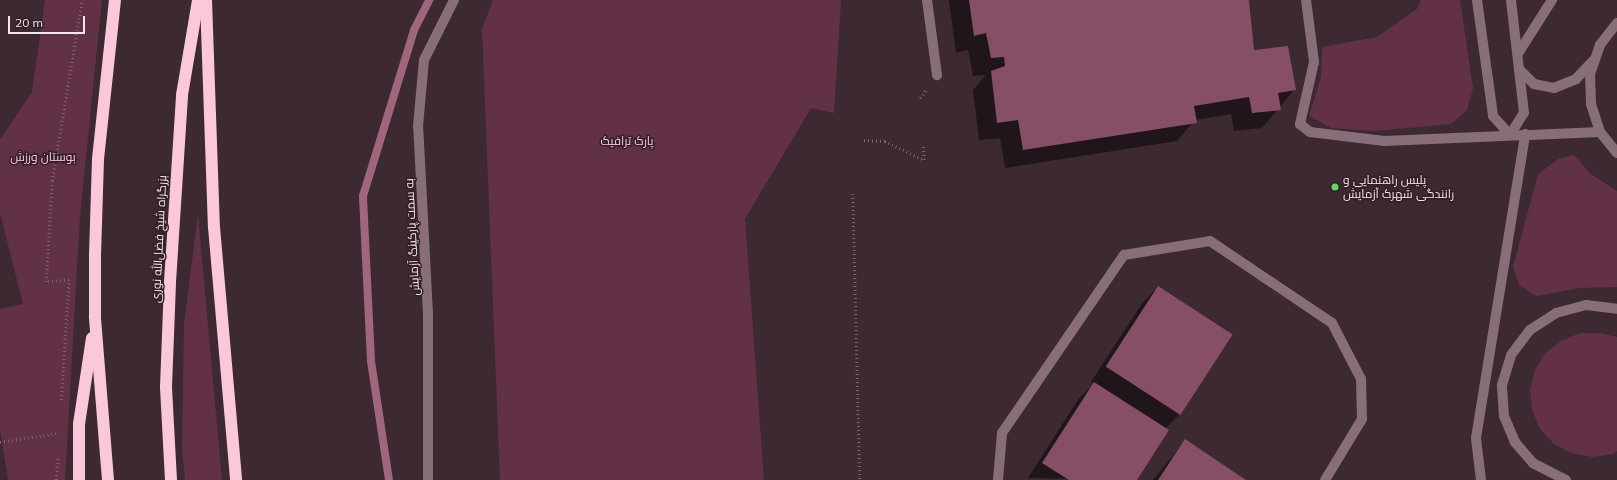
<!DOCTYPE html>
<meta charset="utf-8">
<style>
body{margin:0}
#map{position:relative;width:1617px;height:480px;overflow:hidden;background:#3c2931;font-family:Mulish,Cairo,sans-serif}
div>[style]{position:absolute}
.green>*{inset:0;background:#633147}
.shadow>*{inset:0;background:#0007}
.stream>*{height:8px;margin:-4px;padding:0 4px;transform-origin:4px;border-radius:4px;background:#9f667d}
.building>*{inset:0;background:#864f66;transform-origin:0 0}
.path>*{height:2.5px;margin-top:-1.25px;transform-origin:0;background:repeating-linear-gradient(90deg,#77666d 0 1px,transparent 0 4px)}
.minor>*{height:10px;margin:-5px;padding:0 5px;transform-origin:5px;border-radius:5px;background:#886e78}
.highway>*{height:12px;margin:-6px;padding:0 6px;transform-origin:6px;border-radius:6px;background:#fbc7db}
.dots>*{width:11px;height:11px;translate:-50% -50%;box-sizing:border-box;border:2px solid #321f27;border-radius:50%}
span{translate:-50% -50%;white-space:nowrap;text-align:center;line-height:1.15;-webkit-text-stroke:3px #321f27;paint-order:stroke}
.park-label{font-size:12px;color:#fec9dd}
.poi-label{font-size:12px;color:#f4e6eb}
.left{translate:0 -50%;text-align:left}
.street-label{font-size:12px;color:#f4e6eb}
.scale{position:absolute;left:8px;top:16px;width:77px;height:18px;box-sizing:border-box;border:2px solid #f4e6eb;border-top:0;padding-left:5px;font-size:12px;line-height:14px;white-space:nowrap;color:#f4e6eb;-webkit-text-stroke:3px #321f27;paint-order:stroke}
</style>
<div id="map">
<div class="green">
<div style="clip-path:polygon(45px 0,102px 0,80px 216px,65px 480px,8px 480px,0 429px,0 309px,23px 304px,0 213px,0 140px,32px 92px)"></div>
<div style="clip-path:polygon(493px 0,841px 0,834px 113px,811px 108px,745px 219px,764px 480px,500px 480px,482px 29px)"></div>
<div style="clip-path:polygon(1421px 0,1460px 0,1473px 88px,1467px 110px,1451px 124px,1374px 131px,1331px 128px,1309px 116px,1321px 77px,1322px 47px,1377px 37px,1417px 9px)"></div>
<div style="clip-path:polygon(1574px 155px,1591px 174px,1617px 191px,1617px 287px,1580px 288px,1536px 296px,1519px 285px,1513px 267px,1538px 174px,1558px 159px)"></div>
<div style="clip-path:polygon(198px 215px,222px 480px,185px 480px,182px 449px,184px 324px)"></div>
<div style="clip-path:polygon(1580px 333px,1601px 333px,1617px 337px,1617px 451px,1613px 454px,1592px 457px,1571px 453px,1554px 444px,1540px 429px,1532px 410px,1530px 390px,1535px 370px,1545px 353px,1561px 341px)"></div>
</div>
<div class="shadow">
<div style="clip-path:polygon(949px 0,1248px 0,1253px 51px,1295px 89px,1262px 128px,1234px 131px,1231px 114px,1195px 120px,1177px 141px,1005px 168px,1000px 138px,979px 140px,973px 90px,986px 75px,973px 76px,968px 50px,956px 53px)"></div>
<div style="clip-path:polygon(1158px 287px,1179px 415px,1166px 428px,1136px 480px,1028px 478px,1079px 398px,1094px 384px,1091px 382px,1143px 302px)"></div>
<div style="clip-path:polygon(1186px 440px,1245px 480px,1153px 480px)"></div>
</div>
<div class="stream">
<div style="left:389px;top:480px;width:120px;rotate:-98.6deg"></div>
<div style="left:371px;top:361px;width:165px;rotate:-92.8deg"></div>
<div style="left:363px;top:196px;width:174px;rotate:-72.9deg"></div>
<div style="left:414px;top:30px;width:34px;rotate:-63deg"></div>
</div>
<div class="building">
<div style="clip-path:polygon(969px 0,1249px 0,1254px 50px,1288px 46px,1296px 90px,1278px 93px,1281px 110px,1252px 113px,1249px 97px,1194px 106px,1197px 123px,1023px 150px,1018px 120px,997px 123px,991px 71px,1005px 66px,1004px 57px,991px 58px,986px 33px,974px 36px)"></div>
<div style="left:1158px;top:286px;width:89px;height:96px;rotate:33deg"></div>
<div style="clip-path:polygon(1094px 382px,1169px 430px,1137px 480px,1069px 480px,1042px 463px)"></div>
<div style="clip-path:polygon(1185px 439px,1246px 480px,1158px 480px)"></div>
</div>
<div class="path">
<div style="left:920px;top:98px;width:11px;rotate:-52deg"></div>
<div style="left:864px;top:140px;width:21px;rotate:3deg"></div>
<div style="left:885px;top:141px;width:43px;rotate:26deg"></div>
<div style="left:924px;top:160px;width:15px;rotate:-94deg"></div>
<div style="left:853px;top:194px;width:286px;rotate:88.6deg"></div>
<div style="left:61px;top:400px;width:120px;rotate:-86.2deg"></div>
<div style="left:69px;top:280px;width:23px;rotate:175deg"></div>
<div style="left:46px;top:282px;width:101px;rotate:-86.6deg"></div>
<div style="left:52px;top:181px;width:183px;rotate:-80.6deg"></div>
<div style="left:0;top:442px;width:60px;rotate:-8.7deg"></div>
<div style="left:56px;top:480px;width:23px;rotate:-85deg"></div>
</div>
<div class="minor">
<div style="left:927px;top:0;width:76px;rotate:82.4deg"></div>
<div style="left:1306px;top:0;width:63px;rotate:82.6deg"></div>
<div style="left:1314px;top:62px;width:64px;rotate:102.7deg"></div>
<div style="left:1300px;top:124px;width:13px;rotate:39deg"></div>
<div style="left:1310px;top:132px;width:75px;rotate:6.9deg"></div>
<div style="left:1384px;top:141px;width:216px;rotate:-2.4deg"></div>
<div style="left:1477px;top:0;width:117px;rotate:82.1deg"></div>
<div style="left:1493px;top:116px;width:25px;rotate:48deg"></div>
<div style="left:1510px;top:135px;width:26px;rotate:-58deg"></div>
<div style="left:1524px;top:113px;width:114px;rotate:-96.6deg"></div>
<div style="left:1617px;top:23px;width:28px;rotate:128deg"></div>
<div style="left:1600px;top:45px;width:31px;rotate:109deg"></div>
<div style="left:1590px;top:74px;width:30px;rotate:88deg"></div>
<div style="left:1591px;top:104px;width:29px;rotate:72deg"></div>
<div style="left:1600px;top:132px;width:27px;rotate:51deg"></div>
<div style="left:1519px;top:52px;width:62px;rotate:-57.6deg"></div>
<div style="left:1520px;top:70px;width:20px;rotate:45deg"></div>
<div style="left:1534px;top:84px;width:20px;rotate:11deg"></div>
<div style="left:1554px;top:88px;width:24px;rotate:-22deg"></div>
<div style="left:1576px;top:79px;width:25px;rotate:-47deg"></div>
<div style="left:428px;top:480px;width:166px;rotate:-90deg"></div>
<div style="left:428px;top:314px;width:188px;rotate:-93deg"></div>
<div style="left:418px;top:126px;width:66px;rotate:-84.8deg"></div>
<div style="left:424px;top:60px;width:67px;rotate:-63.4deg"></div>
<div style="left:998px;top:480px;width:47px;rotate:-85.1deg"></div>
<div style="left:1002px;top:433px;width:216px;rotate:-55.6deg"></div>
<div style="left:1124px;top:255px;width:87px;rotate:-9.2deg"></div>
<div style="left:1210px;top:241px;width:147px;rotate:33.9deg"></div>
<div style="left:1332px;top:323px;width:63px;rotate:62.6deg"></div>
<div style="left:1361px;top:379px;width:40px;rotate:88.6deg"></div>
<div style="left:1362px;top:419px;width:71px;rotate:121.2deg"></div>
<div style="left:1481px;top:480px;width:42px;rotate:-96.8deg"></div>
<div style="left:1476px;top:438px;width:308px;rotate:-80.8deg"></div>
<div style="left:1566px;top:480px;width:37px;rotate:-153deg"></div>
<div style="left:1533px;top:463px;width:28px;rotate:-131deg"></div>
<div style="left:1515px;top:442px;width:28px;rotate:-113deg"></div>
<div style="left:1504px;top:416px;width:31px;rotate:-94deg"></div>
<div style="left:1502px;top:385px;width:31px;rotate:-73deg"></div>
<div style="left:1511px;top:355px;width:31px;rotate:-53deg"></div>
<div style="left:1530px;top:330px;width:31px;rotate:-33deg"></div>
<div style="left:1556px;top:313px;width:31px;rotate:-15deg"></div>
<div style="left:1586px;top:305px;width:31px;rotate:7deg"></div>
</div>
<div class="highway">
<div style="left:206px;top:0;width:227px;rotate:88deg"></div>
<div style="left:214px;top:227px;width:254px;rotate:85deg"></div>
<div style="left:79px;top:480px;width:56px;rotate:-90deg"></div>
<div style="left:79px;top:424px;width:87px;rotate:-81.4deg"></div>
<div style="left:108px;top:480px;width:164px;rotate:-94.6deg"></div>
<div style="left:95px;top:317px;width:62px;rotate:-90deg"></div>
<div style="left:95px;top:255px;width:96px;rotate:-88.2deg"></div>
<div style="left:98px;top:159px;width:160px;rotate:-83.9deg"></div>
<div style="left:171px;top:480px;width:93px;rotate:-93.1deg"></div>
<div style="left:166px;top:387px;width:105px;rotate:-87.8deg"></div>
<div style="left:170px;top:282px;width:187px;rotate:-86.3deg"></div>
<div style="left:182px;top:95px;width:96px;rotate:-80.4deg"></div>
</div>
<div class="dots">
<div style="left:1335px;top:187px;background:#68d465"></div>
</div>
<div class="park-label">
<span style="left:627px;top:141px">پارک ترافیک</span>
<span style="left:43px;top:157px">بوستان ورزش</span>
</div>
<div class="poi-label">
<span class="left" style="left:1343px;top:187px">پلیس راهنمایی و<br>رانندگی شهرک آزمایش</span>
</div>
<div class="street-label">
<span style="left:412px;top:237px;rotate:-93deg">به سمت پارکینگ آزمایش</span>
<span style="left:159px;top:239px;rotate:-87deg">بزرگراه شیخ فضل‌الله نوری</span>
</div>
<div class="scale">20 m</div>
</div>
